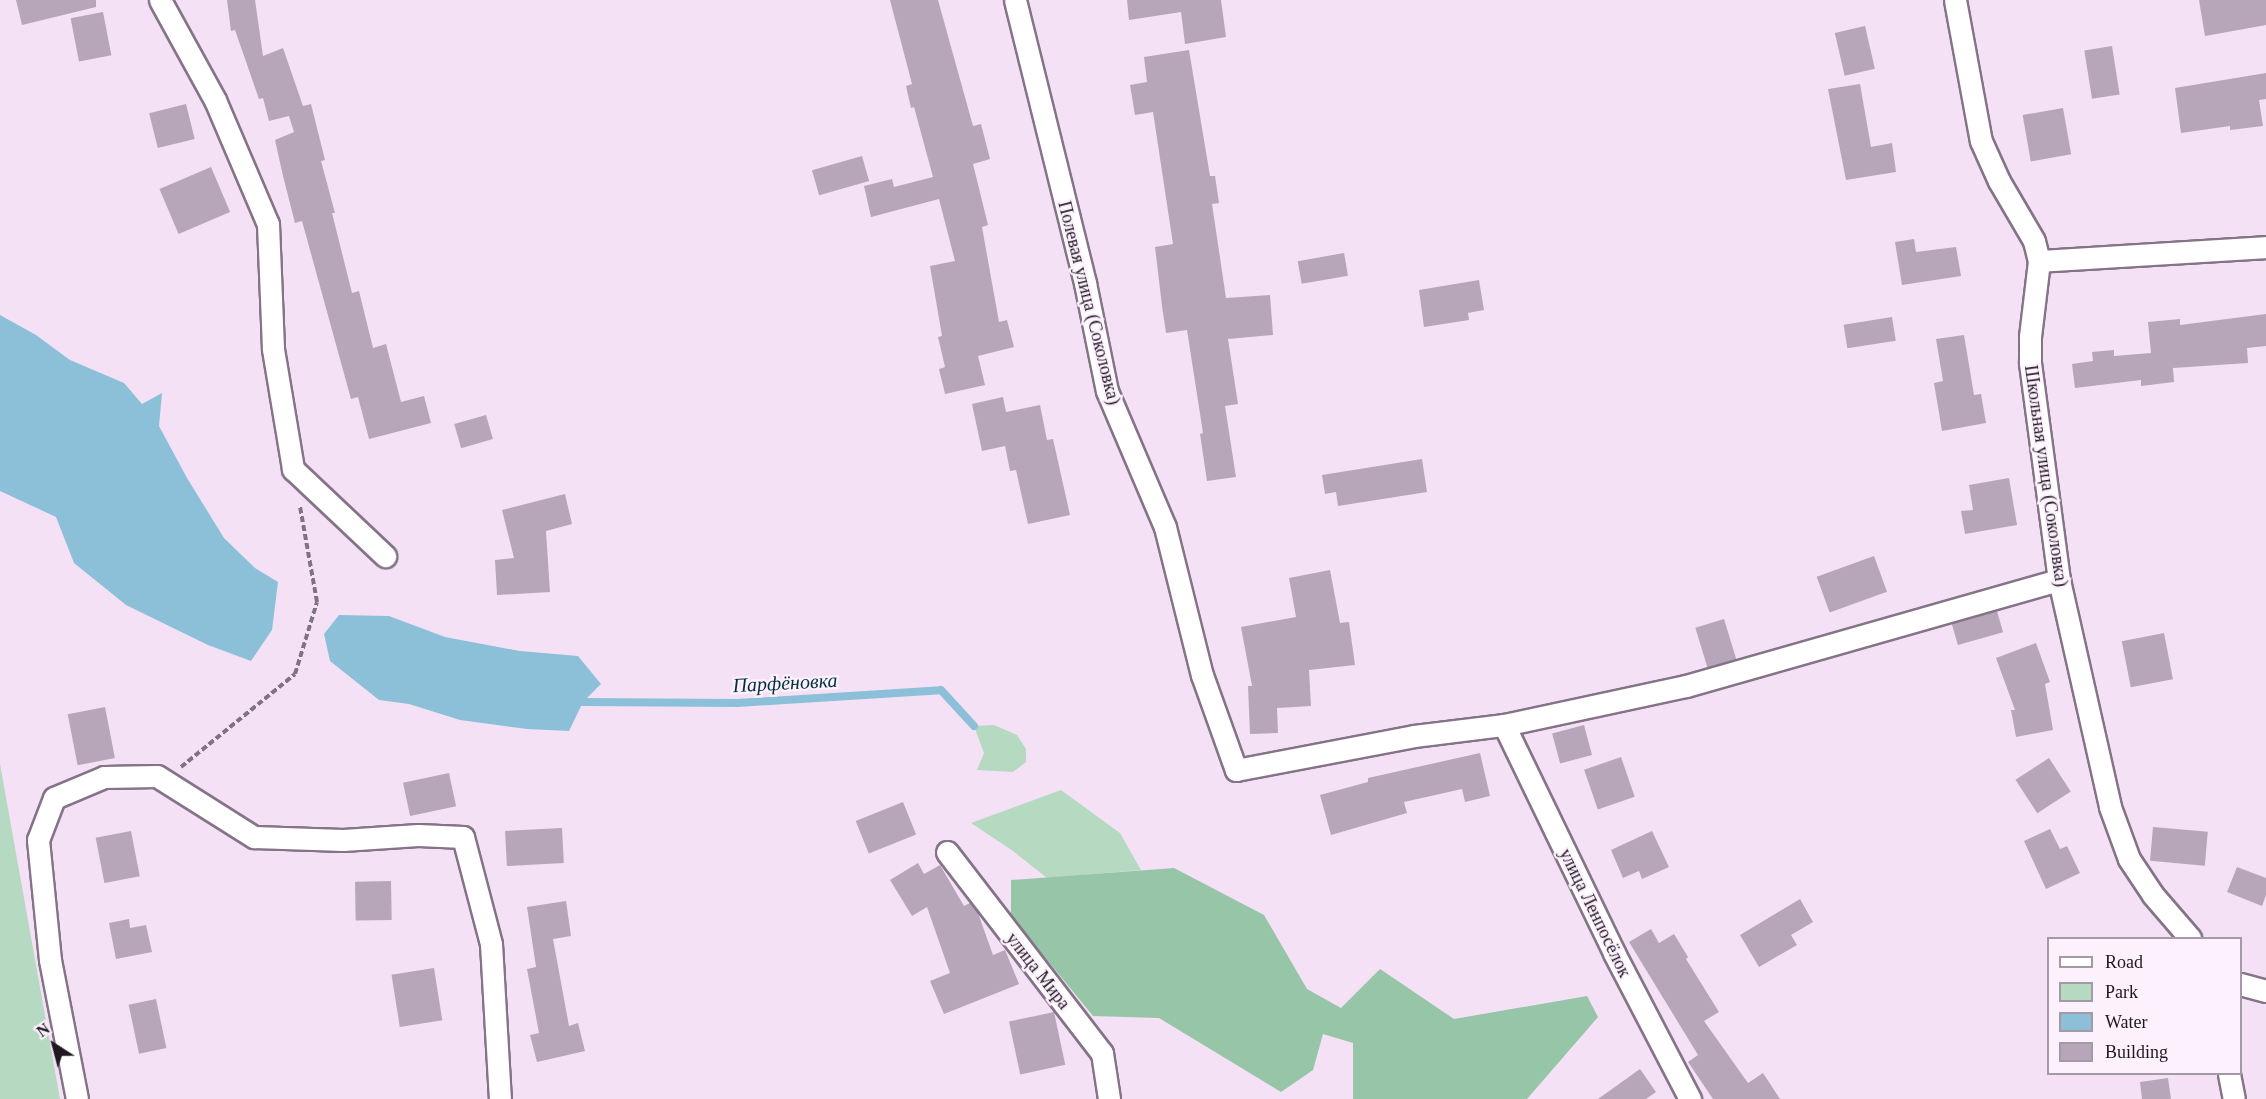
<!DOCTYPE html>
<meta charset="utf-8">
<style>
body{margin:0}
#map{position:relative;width:2266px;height:1099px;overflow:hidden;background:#f4e1f6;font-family:Georgia,serif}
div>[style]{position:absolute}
.green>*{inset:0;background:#b6d9c2}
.forest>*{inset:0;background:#96c5a7}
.water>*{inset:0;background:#8cc0d8}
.stream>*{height:8px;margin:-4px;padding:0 4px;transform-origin:4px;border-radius:4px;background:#8cc0d8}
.building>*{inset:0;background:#b7a5b9;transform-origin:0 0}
.path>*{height:4px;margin-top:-2px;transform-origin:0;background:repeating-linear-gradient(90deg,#7f7381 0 6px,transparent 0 9px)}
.roads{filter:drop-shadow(2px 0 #857387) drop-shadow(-2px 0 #857387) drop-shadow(0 2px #857387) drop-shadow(0 -2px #857387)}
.street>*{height:21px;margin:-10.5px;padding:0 10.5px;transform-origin:10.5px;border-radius:10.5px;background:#fff}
span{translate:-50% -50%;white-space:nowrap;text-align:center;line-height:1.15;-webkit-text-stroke:4.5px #fdf1fe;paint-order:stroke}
.street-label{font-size:18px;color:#1f1820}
.water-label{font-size:20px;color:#003041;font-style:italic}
.legend{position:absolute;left:2047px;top:937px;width:195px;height:138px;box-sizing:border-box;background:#fdf1fe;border:2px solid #a49aa5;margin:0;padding:8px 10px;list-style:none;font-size:18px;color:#1f1820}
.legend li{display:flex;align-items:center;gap:12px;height:30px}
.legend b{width:30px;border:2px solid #a49aa5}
.north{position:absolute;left:24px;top:1015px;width:60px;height:60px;-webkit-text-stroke:4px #fdf1fe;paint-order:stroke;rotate:324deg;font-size:16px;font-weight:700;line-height:24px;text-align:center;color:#1f1820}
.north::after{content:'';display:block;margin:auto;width:21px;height:27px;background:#1f1820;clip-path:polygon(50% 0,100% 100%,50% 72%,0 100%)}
</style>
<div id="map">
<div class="green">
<div style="clip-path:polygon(994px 725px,1017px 735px,1026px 749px,1026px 762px,1013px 772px,977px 770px,984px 753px,974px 726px)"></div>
<div style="clip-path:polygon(0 764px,60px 1099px,0 1099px)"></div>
<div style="clip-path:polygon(1061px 790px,1120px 833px,1141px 870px,1047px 878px,1013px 851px,971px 823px)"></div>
</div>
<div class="forest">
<div style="clip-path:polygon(1174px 868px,1264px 915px,1307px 989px,1341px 1008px,1380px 969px,1454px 1019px,1587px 996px,1598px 1017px,1527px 1099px,1353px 1099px,1353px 1043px,1323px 1034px,1313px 1070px,1281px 1092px,1159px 1018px,1093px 1016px,1011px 916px,1011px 880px)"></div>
</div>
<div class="water">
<div style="clip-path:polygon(0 315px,36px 335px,70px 360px,124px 383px,142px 404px,162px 393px,159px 426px,187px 478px,224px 538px,255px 568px,278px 582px,272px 630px,251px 661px,208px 645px,126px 605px,74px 563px,56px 517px,0 491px)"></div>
<div style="clip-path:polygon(339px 615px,389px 616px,445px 637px,520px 651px,578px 656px,601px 684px,583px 702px,569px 731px,527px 729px,460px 720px,409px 704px,379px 700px,330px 661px,324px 634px)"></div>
</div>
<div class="stream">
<div style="left:583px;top:702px;width:154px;rotate:0.4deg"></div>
<div style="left:737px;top:703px;width:204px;rotate:-3.6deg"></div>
<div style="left:941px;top:690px;width:49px;rotate:47.5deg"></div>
</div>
<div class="building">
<div style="clip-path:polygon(16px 0,96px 0,96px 7px,22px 25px)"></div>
<div style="clip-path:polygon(227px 0,255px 0,263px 56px,283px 48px,303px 106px,311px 104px,325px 160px,321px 161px,335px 213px,332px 213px,352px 293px,359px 291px,373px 348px,386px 344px,401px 402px,424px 396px,431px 423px,369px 439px,358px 397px,351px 399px,302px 221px,295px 223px,283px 176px,275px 140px,294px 132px,289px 116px,269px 121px,263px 98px,259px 99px,235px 30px,231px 31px)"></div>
<div style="clip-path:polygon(890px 0,938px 0,973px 126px,981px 124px,990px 159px,973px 164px,988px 225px,982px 227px,999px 322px,1007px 320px,1014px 347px,978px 356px,985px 385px,945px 394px,939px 369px,945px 367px,938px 337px,942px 336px,930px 266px,955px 261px,939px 199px,871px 217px,864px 186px,892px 179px,894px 187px,933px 177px,914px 107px,911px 108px,906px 86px,912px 84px)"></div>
<div style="clip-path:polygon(1127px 0,1221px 0,1226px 37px,1185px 44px,1181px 12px,1129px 20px)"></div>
<div style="clip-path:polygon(2199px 0,2266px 0,2266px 25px,2205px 36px)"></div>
<div style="left:103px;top:12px;width:44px;height:33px;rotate:79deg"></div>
<div style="left:1865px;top:26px;width:44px;height:31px;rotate:77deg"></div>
<div style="left:2112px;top:46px;width:49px;height:28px;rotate:81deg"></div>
<div style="clip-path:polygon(1189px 50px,1210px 176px,1215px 176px,1219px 203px,1212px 204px,1226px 298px,1270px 295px,1273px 335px,1228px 339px,1238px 404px,1225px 406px,1236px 477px,1207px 481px,1200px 434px,1203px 433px,1187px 330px,1166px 333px,1162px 306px,1155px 247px,1173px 244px,1153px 112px,1135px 115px,1130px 85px,1147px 82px,1144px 57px)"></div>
<div style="clip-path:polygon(2266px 73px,2266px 99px,2259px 100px,2263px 126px,2230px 130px,2230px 126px,2181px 133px,2175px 88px)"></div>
<div style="clip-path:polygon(1860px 84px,1871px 147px,1892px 143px,1896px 172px,1846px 180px,1828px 89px)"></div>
<div style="left:186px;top:104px;width:36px;height:38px;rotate:76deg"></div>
<div style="left:2063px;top:108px;width:47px;height:41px;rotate:80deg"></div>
<div style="left:862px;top:156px;width:26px;height:52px;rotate:74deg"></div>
<div style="left:211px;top:167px;width:49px;height:56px;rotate:67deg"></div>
<div style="clip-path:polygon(1914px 239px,1916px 252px,1956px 247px,1961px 276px,1902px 285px,1895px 242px)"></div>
<div style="left:1344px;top:253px;width:23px;height:47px;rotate:80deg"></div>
<div style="clip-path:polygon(1479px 280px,1484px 310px,1468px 313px,1469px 320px,1424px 327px,1419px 290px)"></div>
<div style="clip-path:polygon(2266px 314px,2266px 346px,2247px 348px,2248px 363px,2173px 368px,2174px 382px,2141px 386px,2141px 380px,2075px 388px,2072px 364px,2093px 361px,2092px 352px,2114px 350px,2114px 356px,2151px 353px,2148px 322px,2180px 319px,2180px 325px)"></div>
<div style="left:1892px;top:317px;width:24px;height:49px;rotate:81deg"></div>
<div style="clip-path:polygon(1964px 335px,1974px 395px,1981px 394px,1986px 423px,1942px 431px,1934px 383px,1943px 381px,1936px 339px)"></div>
<div style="clip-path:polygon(1003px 397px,1006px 412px,1040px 405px,1047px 440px,1053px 439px,1070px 515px,1028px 524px,1016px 470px,1010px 471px,1005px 446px,982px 451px,972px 404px)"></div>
<div style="left:486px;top:415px;width:25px;height:33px;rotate:74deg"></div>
<div style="clip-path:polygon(1422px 459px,1427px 492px,1338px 506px,1336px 492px,1325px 494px,1322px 475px)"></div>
<div style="clip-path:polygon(2009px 478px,2017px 525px,1965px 534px,1961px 511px,1973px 510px,1969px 485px)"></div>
<div style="clip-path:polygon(565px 494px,572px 524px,546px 531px,550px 592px,497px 595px,495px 560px,514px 558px,502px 510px)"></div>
<div style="left:1874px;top:556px;width:38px;height:61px;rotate:70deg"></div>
<div style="clip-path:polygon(1330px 570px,1340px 623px,1349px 622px,1355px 665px,1309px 670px,1311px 706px,1277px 708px,1278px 733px,1250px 734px,1248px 686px,1252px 686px,1241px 627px,1296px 617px,1289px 578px)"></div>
<div style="left:1997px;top:611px;width:22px;height:47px;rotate:74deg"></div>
<div style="left:1724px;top:619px;width:42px;height:30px;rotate:73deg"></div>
<div style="left:2164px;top:633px;width:47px;height:43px;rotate:79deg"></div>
<div style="clip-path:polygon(2036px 643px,2050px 682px,2045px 684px,2053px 730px,2016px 737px,2011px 710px,2015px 710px,1996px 658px)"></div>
<div style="left:105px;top:707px;width:52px;height:38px;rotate:79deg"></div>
<div style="left:1584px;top:725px;width:31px;height:33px;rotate:75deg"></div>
<div style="clip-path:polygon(1480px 753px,1490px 796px,1465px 802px,1462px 789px,1404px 802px,1407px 813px,1331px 835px,1320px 795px,1368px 782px,1368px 778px)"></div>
<div style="left:1621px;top:757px;width:42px;height:39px;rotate:71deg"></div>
<div style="left:2049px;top:758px;width:40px;height:40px;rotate:57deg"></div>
<div style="left:449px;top:773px;width:34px;height:47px;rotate:78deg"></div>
<div style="left:903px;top:802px;width:35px;height:51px;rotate:68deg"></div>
<div style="left:2153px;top:827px;width:55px;height:34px;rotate:5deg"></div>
<div style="left:562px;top:828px;width:35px;height:57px;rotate:87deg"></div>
<div style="clip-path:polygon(2050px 829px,2060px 849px,2067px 846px,2080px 873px,2046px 889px,2024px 841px)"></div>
<div style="left:131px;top:831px;width:46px;height:36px;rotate:79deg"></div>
<div style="clip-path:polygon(1652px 831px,1669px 867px,1642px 879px,1639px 871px,1623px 878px,1611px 850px)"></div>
<div style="clip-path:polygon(918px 863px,924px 874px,940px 865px,964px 906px,970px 903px,978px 913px,993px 955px,1005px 950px,1019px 984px,944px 1014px,930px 981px,950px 973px,927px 907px,912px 916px,890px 880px)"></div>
<div style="clip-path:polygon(2237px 867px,2266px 878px,2266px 895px,2262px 906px,2227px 892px)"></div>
<div style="left:391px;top:881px;width:39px;height:36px;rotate:89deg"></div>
<div style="clip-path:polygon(1800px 899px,1813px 922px,1791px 935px,1797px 945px,1759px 967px,1740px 935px)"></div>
<div style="clip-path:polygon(566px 901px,571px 936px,553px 939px,569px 1026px,578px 1023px,585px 1051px,537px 1062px,530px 1035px,539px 1033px,527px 969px,536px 967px,527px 907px)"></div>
<div style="clip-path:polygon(129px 919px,130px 928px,146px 925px,152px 952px,116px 959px,109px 923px)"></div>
<div style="clip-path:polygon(1651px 929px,1659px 943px,1674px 934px,1688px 957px,1686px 959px,1719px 1012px,1704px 1021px,1748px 1083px,1763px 1073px,1780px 1099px,1713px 1099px,1688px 1062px,1698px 1055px,1629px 942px)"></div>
<div style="left:434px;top:968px;width:53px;height:43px;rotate:81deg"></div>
<div style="left:156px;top:999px;width:50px;height:28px;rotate:78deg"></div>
<div style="left:1054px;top:1012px;width:54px;height:46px;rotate:78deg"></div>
<div style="clip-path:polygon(1640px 1069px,1656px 1092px,1646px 1099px,1598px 1099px)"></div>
<div style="clip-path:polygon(2168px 1078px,2171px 1099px,2142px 1099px,2140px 1082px)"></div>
</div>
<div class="path">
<div style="left:181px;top:767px;width:147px;rotate:-39.2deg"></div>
<div style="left:295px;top:674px;width:75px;rotate:-73deg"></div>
<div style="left:317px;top:602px;width:97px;rotate:-100.1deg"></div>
</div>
<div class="roads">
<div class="street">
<div style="left:160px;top:0;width:114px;rotate:61.2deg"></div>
<div style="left:215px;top:100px;width:135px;rotate:66.9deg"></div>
<div style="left:268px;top:224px;width:125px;rotate:87.7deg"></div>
<div style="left:273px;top:349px;width:122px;rotate:80.5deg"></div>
<div style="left:293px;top:469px;width:127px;rotate:43.4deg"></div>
<div style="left:1015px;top:0;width:292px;rotate:76.1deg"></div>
<div style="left:1085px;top:283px;width:110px;rotate:78.5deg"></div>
<div style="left:1107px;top:391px;width:148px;rotate:66.9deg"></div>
<div style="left:1165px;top:527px;width:153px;rotate:76deg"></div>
<div style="left:1202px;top:675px;width:101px;rotate:70.3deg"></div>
<div style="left:1236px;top:770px;width:181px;rotate:-10.8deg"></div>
<div style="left:1414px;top:736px;width:91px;rotate:-7deg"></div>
<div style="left:1504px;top:725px;width:186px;rotate:-12.1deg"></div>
<div style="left:1686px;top:686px;width:388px;rotate:-15.9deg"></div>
<div style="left:1955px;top:0;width:143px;rotate:79.6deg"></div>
<div style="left:1981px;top:141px;width:44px;rotate:65.8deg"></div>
<div style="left:1999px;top:181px;width:69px;rotate:59.7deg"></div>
<div style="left:2034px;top:241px;width:21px;rotate:76deg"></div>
<div style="left:2039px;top:261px;width:76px;rotate:96.8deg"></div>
<div style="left:2030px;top:336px;width:27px;rotate:90deg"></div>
<div style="left:2030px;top:363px;width:219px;rotate:82.4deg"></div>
<div style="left:2059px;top:580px;width:233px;rotate:77.3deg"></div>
<div style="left:2110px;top:807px;width:55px;rotate:69.9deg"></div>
<div style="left:2129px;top:859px;width:43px;rotate:56.3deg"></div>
<div style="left:2153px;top:895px;width:57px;rotate:49.3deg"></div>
<div style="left:2039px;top:261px;width:227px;rotate:-3.5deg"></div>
<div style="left:1504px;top:725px;width:253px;rotate:64.2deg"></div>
<div style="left:1614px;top:953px;width:165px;rotate:62.5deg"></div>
<div style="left:947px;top:852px;width:254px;rotate:52.4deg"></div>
<div style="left:1102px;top:1053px;width:47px;rotate:81.3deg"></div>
<div style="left:2240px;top:984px;width:27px;rotate:15deg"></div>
<div style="left:2229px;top:1074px;width:25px;rotate:79deg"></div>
<div style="left:77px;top:1099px;width:142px;rotate:-101deg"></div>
<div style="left:50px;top:960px;width:121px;rotate:-95.7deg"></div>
<div style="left:38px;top:840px;width:45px;rotate:-69.1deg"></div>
<div style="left:54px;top:798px;width:54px;rotate:-22.8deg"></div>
<div style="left:104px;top:777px;width:53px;rotate:-1.1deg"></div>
<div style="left:157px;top:776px;width:115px;rotate:32.2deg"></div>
<div style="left:254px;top:837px;width:89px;rotate:1.9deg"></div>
<div style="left:343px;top:840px;width:75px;rotate:-3.8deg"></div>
<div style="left:418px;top:835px;width:45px;rotate:2.5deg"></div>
<div style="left:463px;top:837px;width:111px;rotate:75.3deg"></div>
<div style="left:491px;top:944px;width:155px;rotate:86.7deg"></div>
</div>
</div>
<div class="street-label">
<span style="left:1089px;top:303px;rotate:76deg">Полевая улица (Соколовка)</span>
<span style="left:2046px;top:476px;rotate:82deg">Школьная улица (Соколовка)</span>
<span style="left:1595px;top:913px;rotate:64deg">улица Ленпосёлок</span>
<span style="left:1038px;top:971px;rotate:52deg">улица Мира</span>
</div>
<div class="water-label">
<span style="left:785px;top:683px;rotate:-3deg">Парфёновка</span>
</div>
<ul class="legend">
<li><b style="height:8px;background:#fff"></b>Road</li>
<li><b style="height:16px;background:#b6d9c2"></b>Park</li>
<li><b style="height:16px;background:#8cc0d8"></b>Water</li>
<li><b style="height:16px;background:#b7a5b9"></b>Building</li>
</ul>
<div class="north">N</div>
</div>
